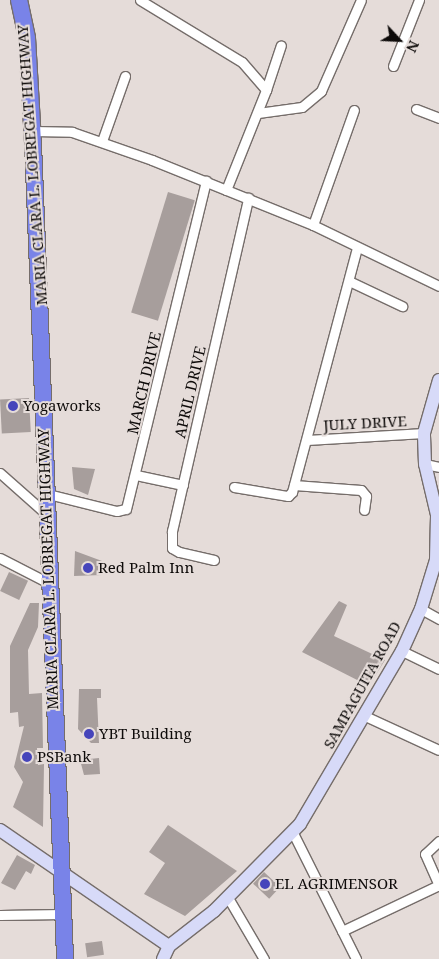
<!DOCTYPE html>
<style>
body{margin:0}
#map{position:relative;width:439px;height:959px;overflow:hidden;background:#e5dcd9;font-family:"Noto Serif",serif}
div>[style]{position:absolute}
.building>*{inset:0;background:#a79e9c;transform-origin:0 0}
.roads{filter:drop-shadow(1px 0 #756d6a) drop-shadow(-1px 0 #756d6a) drop-shadow(0 1px #756d6a) drop-shadow(0 -1px #756d6a)}
.street>*{height:9px;margin:-4.5px;padding:0 4.5px;transform-origin:4.5px;border-radius:4.5px;background:#fff}
.secondary>*{height:12px;margin:-6px;padding:0 6px;transform-origin:6px;border-radius:6px;background:#d7daf8}
.highway>*{height:16px;margin:-8px;padding:0 8px;transform-origin:8px;border-radius:8px;background:#7983e8}
.dots>*{width:14px;height:14px;translate:-50% -50%;box-sizing:border-box;border:2px solid #e5dcd9;border-radius:50%}
span{translate:-50% -50%;white-space:nowrap;text-align:center;line-height:1.15;-webkit-text-stroke:4px #e5dcd9;paint-order:stroke}
.street-label{font-size:15px;color:#0e0b0a}
.poi-label{font-size:15px;color:#0e0b0a}
.left{translate:0 -50%;text-align:left}
.north{position:absolute;left:374px;top:15px;width:50px;height:50px;-webkit-text-stroke:4px #e5dcd9;paint-order:stroke;rotate:115deg;font-size:14px;font-weight:700;line-height:20px;text-align:center;color:#0e0b0a}
.north::after{content:'';display:block;margin:auto;width:18px;height:22px;background:#0e0b0a;clip-path:polygon(50% 0,100% 100%,50% 72%,0 100%)}
</style>
<div id="map">
<div class="building">
<div style="left:168px;top:192px;width:28px;height:126px;rotate:17deg"></div>
<div style="left:29px;top:398px;width:34px;height:29px;rotate:87deg"></div>
<div style="clip-path:polygon(72px 467px,95px 469px,88px 495px,74px 489px)"></div>
<div style="clip-path:polygon(75px 551px,102px 561px,102px 575px,74px 576px)"></div>
<div style="left:9px;top:572px;width:21px;height:21px;rotate:25deg"></div>
<div style="clip-path:polygon(339px 601px,347px 605px,334px 636px,385px 660px,369px 686px,302px 652px)"></div>
<div style="clip-path:polygon(30px 603px,39px 603px,38px 627px,28px 650px,29px 694px,42px 693px,43px 748px,37px 748px,38px 765px,44px 764px,43px 827px,13px 807px,23px 782px,14px 767px,24px 726px,19px 727px,18px 712px,10px 713px,10px 646px)"></div>
<div style="clip-path:polygon(79px 689px,101px 689px,101px 698px,97px 698px,99px 743px,91px 743px,78px 729px)"></div>
<div style="clip-path:polygon(99px 758px,100px 774px,84px 775px,80px 760px)"></div>
<div style="clip-path:polygon(168px 825px,237px 871px,185px 916px,144px 894px,165px 863px,149px 852px)"></div>
<div style="clip-path:polygon(17px 855px,35px 865px,31px 874px,26px 871px,15px 890px,1px 883px)"></div>
<div style="left:264px;top:872px;width:22px;height:16px;rotate:43deg"></div>
<div style="left:102px;top:941px;width:14px;height:17px;rotate:82deg"></div>
</div>
<div class="roads">
<div class="street">
<div style="left:140px;top:0;width:119px;rotate:31.3deg"></div>
<div style="left:242px;top:62px;width:37px;rotate:49deg"></div>
<div style="left:266px;top:90px;width:47px;rotate:-71.6deg"></div>
<div style="left:393px;top:66px;width:71px;rotate:-68.5deg"></div>
<div style="left:416px;top:109px;width:25px;rotate:21deg"></div>
<div style="left:258px;top:113px;width:44px;rotate:-7.8deg"></div>
<div style="left:302px;top:107px;width:25px;rotate:-40deg"></div>
<div style="left:321px;top:91px;width:99px;rotate:-66.3deg"></div>
<div style="left:33px;top:131px;width:39px;rotate:1deg"></div>
<div style="left:72px;top:132px;width:85px;rotate:19.3deg"></div>
<div style="left:152px;top:160px;width:174px;rotate:22deg"></div>
<div style="left:313px;top:225px;width:140px;rotate:25.8deg"></div>
<div style="left:102px;top:141px;width:69px;rotate:-70.5deg"></div>
<div style="left:226px;top:190px;width:108px;rotate:-68.2deg"></div>
<div style="left:313px;top:225px;width:122px;rotate:-70.4deg"></div>
<div style="left:349px;top:281px;width:59px;rotate:25.3deg"></div>
<div style="left:307px;top:440px;width:117px;rotate:-3.4deg"></div>
<div style="left:425px;top:464px;width:14px;rotate:12deg"></div>
<div style="left:0;top:473px;width:59px;rotate:41.6deg"></div>
<div style="left:136px;top:475px;width:48px;rotate:12deg"></div>
<div style="left:294px;top:485px;width:67px;rotate:4.3deg"></div>
<div style="left:361px;top:490px;width:8px;rotate:50deg"></div>
<div style="left:366px;top:496px;width:14px;rotate:98deg"></div>
<div style="left:234px;top:487px;width:55px;rotate:9.5deg"></div>
<div style="left:288px;top:496px;width:6px;rotate:-45deg"></div>
<div style="left:292px;top:492px;width:253px;rotate:-75.1deg"></div>
<div style="left:44px;top:493px;width:75px;rotate:13.9deg"></div>
<div style="left:117px;top:511px;width:9px;rotate:-13deg"></div>
<div style="left:126px;top:509px;width:338px;rotate:-76.3deg"></div>
<div style="left:0;top:558px;width:53px;rotate:27.1deg"></div>
<div style="left:214px;top:560px;width:36px;rotate:-167deg"></div>
<div style="left:179px;top:552px;width:8px;rotate:-150deg"></div>
<div style="left:172px;top:548px;width:17px;rotate:-90deg"></div>
<div style="left:172px;top:531px;width:342px;rotate:-77.1deg"></div>
<div style="left:421px;top:609px;width:21px;rotate:29deg"></div>
<div style="left:402px;top:651px;width:41px;rotate:25.9deg"></div>
<div style="left:365px;top:716px;width:81px;rotate:24.7deg"></div>
<div style="left:293px;top:833px;width:141px;rotate:63.4deg"></div>
<div style="left:439px;top:841px;width:19px;rotate:137deg"></div>
<div style="left:425px;top:854px;width:35px;rotate:66deg"></div>
<div style="left:227px;top:896px;width:73px;rotate:59.6deg"></div>
<div style="left:0;top:915px;width:63px;rotate:-0.9deg"></div>
<div style="left:342px;top:931px;width:107px;rotate:-25.4deg"></div>
</div>
<div class="secondary">
<div style="left:0;top:830px;width:205px;rotate:34.5deg"></div>
<div style="left:163px;top:959px;width:14px;rotate:-65deg"></div>
<div style="left:169px;top:946px;width:57px;rotate:-37.9deg"></div>
<div style="left:214px;top:911px;width:122px;rotate:-45.3deg"></div>
<div style="left:300px;top:824px;width:201px;rotate:-59.5deg"></div>
<div style="left:402px;top:651px;width:46px;rotate:-65.7deg"></div>
<div style="left:421px;top:609px;width:51px;rotate:-73deg"></div>
<div style="left:436px;top:560px;width:45px;rotate:-88.7deg"></div>
<div style="left:437px;top:515px;width:52px;rotate:-103.2deg"></div>
<div style="left:425px;top:464px;width:31px;rotate:-92deg"></div>
<div style="left:424px;top:433px;width:55px;rotate:-74.2deg"></div>
</div>
<div class="highway">
<div style="left:19px;top:0;width:39px;rotate:78deg"></div>
<div style="left:27px;top:38px;width:105px;rotate:86.7deg"></div>
<div style="left:33px;top:143px;width:817px;rotate:87.75deg"></div>
</div>
</div>
<div class="dots">
<div style="left:13px;top:406px;background:#4645bb"></div>
<div style="left:88px;top:568px;background:#4645bb"></div>
<div style="left:89px;top:734px;background:#4645bb"></div>
<div style="left:27px;top:757px;background:#4645bb"></div>
<div style="left:265px;top:884px;background:#4645bb"></div>
</div>
<div class="street-label">
<span style="left:32px;top:165px;rotate:-94deg">MARIA CLARA L. LOBREGAT HIGHWAY</span>
<span style="left:144px;top:383px;rotate:-77deg">MARCH DRIVE</span>
<span style="left:190px;top:392px;rotate:-77deg">APRIL DRIVE</span>
<span style="left:365px;top:423px;rotate:-3deg">JULY DRIVE</span>
<span style="left:48px;top:569px;rotate:-92deg">MARIA CLARA L. LOBREGAT HIGHWAY</span>
<span style="left:362px;top:685px;rotate:-61deg">SAMPAGUITA ROAD</span>
</div>
<div class="poi-label">
<span class="left" style="left:23px;top:406px">Yogaworks</span>
<span class="left" style="left:98px;top:568px">Red Palm Inn</span>
<span class="left" style="left:99px;top:734px">YBT Building</span>
<span class="left" style="left:37px;top:757px">PSBank</span>
<span class="left" style="left:275px;top:884px">EL AGRIMENSOR</span>
</div>
<div class="north">N</div>
</div>
